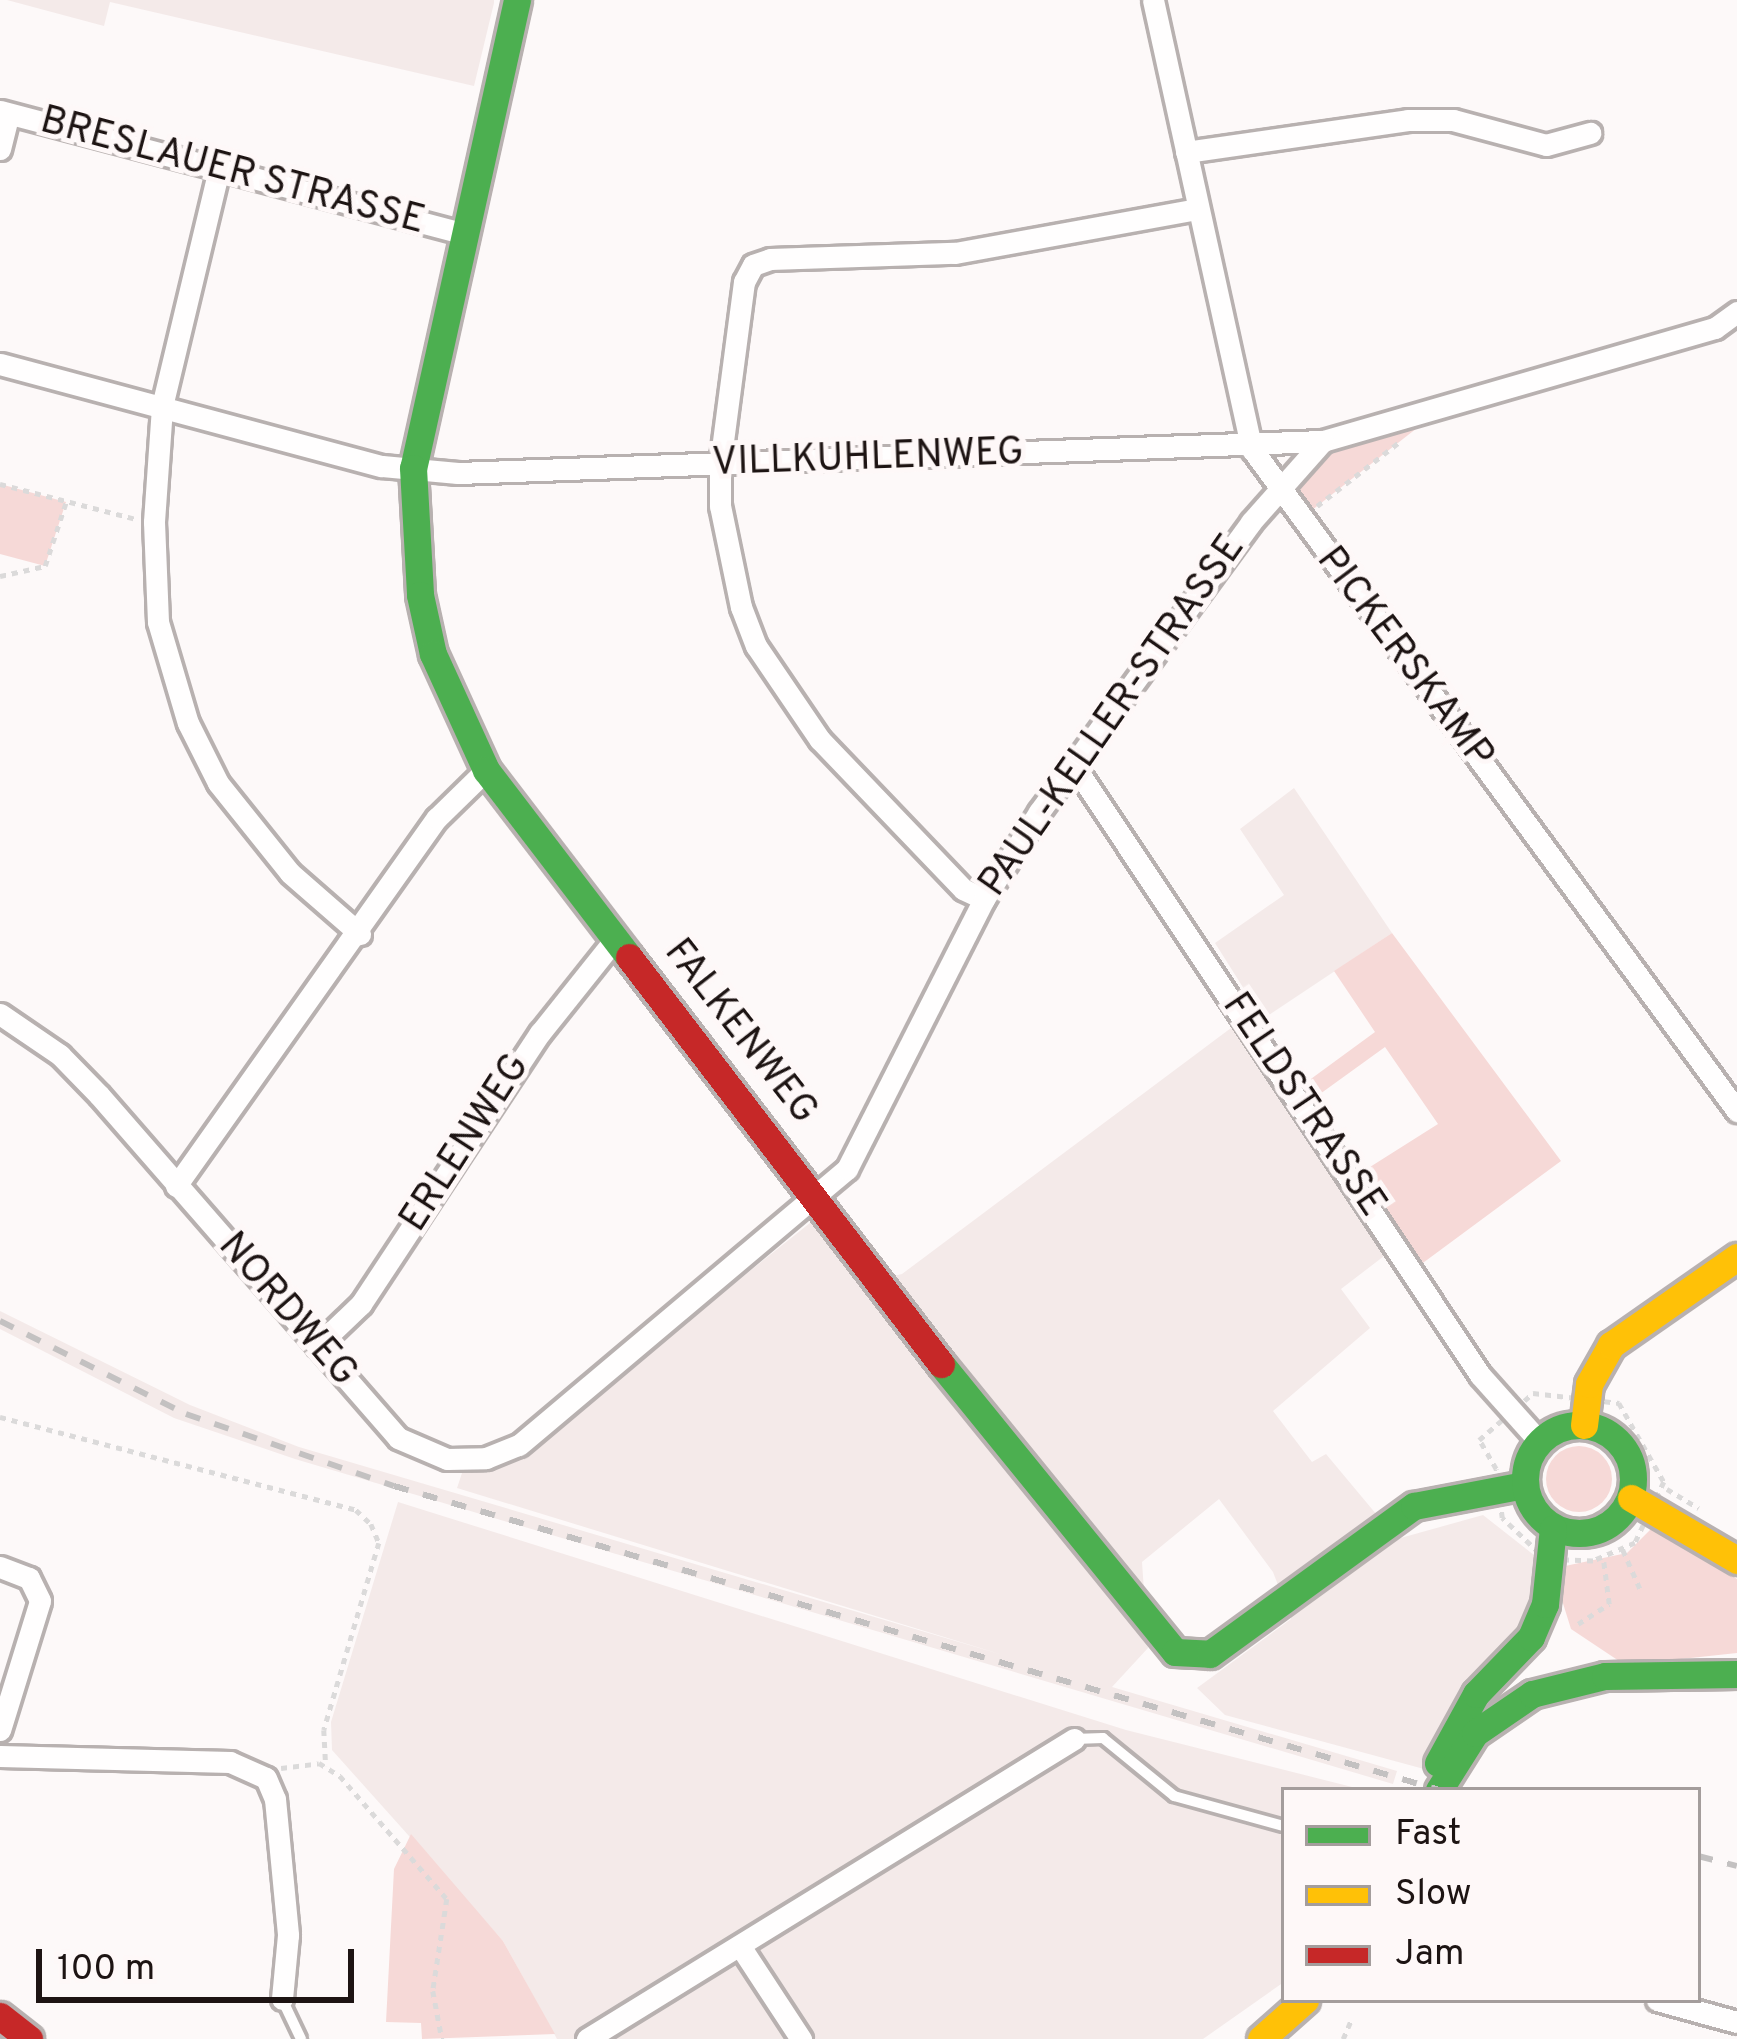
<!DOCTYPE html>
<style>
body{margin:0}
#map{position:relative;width:1737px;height:2039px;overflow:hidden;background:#fdf9f9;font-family:Overpass,sans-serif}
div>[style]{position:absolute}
.built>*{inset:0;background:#f4eae9}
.green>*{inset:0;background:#f6d9d7}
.round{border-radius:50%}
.path>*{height:4.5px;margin-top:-2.25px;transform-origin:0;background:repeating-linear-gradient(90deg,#dbdada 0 6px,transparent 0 12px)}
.roads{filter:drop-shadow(3px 0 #b8b1b0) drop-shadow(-3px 0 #b8b1b0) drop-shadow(0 3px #b8b1b0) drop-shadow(0 -3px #b8b1b0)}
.lane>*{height:10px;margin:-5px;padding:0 5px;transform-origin:5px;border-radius:5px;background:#fffefe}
.street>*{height:21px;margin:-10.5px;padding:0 10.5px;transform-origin:10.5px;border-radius:10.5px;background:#fffefe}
.fast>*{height:27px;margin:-13.5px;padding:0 13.5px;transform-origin:13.5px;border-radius:13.5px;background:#4caf50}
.fast>.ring{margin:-13.5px;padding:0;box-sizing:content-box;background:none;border:27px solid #4caf50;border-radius:50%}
.slow>*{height:27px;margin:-13.5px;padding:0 13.5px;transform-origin:13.5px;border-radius:13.5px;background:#ffc107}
.jam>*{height:27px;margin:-13.5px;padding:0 13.5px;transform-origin:13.5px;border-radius:13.5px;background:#c62828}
.rail>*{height:6px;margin-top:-3px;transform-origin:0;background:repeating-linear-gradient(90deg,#c3c1c1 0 15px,transparent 0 30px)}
span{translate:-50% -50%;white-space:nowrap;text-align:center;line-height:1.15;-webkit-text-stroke:10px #fef8f8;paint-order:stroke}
.street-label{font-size:39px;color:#1d1413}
.legend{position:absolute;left:1281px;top:1787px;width:420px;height:216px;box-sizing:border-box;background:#fef8f8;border:3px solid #a49d9c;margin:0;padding:15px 21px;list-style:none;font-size:36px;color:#1d1413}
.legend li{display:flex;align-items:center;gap:24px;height:60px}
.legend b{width:60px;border:3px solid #a49d9c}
.scale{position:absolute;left:36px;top:1949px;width:318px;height:54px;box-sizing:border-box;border:6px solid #1d1413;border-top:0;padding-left:15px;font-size:36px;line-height:42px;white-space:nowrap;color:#1d1413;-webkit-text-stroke:9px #fef8f8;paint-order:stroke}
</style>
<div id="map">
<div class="built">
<div style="clip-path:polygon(7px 0,494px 0,494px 3px,474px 86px,110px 2px,104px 26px)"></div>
<div style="clip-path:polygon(1294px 788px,1392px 933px,1263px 1019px,1215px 943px,1284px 895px,1240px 829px)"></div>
<div style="clip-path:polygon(1235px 1025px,1388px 1253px,1341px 1289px,1370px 1328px,1273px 1411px,1312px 1462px,1326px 1454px,1397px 1539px,1483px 1515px,1539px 1559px,1534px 1599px,1516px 1635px,1451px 1706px,1424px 1769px,1225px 1715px,1197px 1688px,1291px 1619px,1273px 1572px,1219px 1499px,1142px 1562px,1148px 1648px,1112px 1687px,1397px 1771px,1393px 1784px,295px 1459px,174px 1418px,0 1329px,0 1311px,190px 1405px,299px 1447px,1003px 1655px,457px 1488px,463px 1470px,522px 1453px,815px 1219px,864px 1283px,902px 1274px)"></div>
<div style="clip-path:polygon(398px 1502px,1126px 1730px,1364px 1790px,1284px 1790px,1284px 1982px,1203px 2039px,557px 2039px,503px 1941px,332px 1750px,331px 1722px)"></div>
</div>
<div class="green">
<div style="clip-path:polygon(1426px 421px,1307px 514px,1300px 490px,1308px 469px,1337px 450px)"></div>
<div style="clip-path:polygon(0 484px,66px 502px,45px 566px,0 554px)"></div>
<div style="clip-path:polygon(1392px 933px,1561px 1161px,1412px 1271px,1351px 1179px,1438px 1124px,1385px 1047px,1313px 1099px,1304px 1084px,1375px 1032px,1334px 971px)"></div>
<div class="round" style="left:1546px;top:1446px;width:66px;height:66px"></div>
<div style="clip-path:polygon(1655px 1525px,1737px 1579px,1737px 1653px,1625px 1665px,1571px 1629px,1561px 1597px,1565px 1566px,1627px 1553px)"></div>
<div style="clip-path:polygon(411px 1834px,503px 1941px,555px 2034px,422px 2039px,421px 2023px,386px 2022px,394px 1869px)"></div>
</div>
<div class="path">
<div style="left:0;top:484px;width:140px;rotate:14.4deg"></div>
<div style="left:1317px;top:506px;width:103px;rotate:-37.9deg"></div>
<div style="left:0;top:576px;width:46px;rotate:-12.5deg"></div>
<div style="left:45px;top:566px;width:67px;rotate:-71.8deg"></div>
<div style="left:1533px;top:1393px;width:87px;rotate:6.6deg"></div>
<div style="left:1619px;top:1403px;width:91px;rotate:60.3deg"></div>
<div style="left:1664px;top:1482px;width:68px;rotate:115.4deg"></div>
<div style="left:1635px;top:1543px;width:46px;rotate:156.8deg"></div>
<div style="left:1593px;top:1561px;width:26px;rotate:-178deg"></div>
<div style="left:1567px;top:1560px;width:29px;rotate:-166deg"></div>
<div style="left:1539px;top:1553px;width:51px;rotate:-136.6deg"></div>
<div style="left:1502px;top:1518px;width:49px;rotate:-97deg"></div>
<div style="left:1496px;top:1469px;width:34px;rotate:-120deg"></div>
<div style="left:1479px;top:1440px;width:72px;rotate:-41deg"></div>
<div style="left:0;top:1417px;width:368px;rotate:14.6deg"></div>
<div style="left:356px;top:1510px;width:21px;rotate:43deg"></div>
<div style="left:371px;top:1524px;width:21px;rotate:67deg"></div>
<div style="left:379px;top:1543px;width:195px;rotate:106.4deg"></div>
<div style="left:324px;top:1730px;width:36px;rotate:87deg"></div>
<div style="left:1667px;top:1489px;width:37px;rotate:31deg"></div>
<div style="left:1623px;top:1550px;width:47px;rotate:66.2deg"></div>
<div style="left:1578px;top:1624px;width:37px;rotate:-33deg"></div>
<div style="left:1609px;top:1604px;width:46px;rotate:-97.4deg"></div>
<div style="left:281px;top:1768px;width:38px;rotate:-7deg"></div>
<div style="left:319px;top:1763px;width:25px;rotate:32deg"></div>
<div style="left:340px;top:1776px;width:163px;rotate:49deg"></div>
<div style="left:447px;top:1899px;width:93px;rotate:98.7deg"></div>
<div style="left:433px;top:1991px;width:49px;rotate:79.4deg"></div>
<div style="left:1343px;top:2039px;width:23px;rotate:-67deg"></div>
</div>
<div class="roads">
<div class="lane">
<div style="left:1074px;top:1739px;width:29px;rotate:-2deg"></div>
<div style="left:1103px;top:1738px;width:92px;rotate:39.2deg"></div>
<div style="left:1174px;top:1796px;width:114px;rotate:15.3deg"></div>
<div style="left:282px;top:1999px;width:44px;rotate:64.6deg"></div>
</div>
<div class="street">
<div style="left:1153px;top:0;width:460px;rotate:77.6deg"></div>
<div style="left:1252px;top:449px;width:821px;rotate:53.77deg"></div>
<div style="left:0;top:111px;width:480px;rotate:14.8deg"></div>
<div style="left:0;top:149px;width:36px;rotate:-76deg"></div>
<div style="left:1186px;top:152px;width:224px;rotate:-8.2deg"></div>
<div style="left:1408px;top:120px;width:45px"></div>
<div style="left:1453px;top:120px;width:96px;rotate:15deg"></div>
<div style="left:1546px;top:145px;width:46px;rotate:-15.3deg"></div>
<div style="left:219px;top:169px;width:245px;rotate:103.5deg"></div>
<div style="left:162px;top:407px;width:115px;rotate:94deg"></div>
<div style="left:154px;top:522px;width:100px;rotate:87.7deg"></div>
<div style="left:158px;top:622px;width:105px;rotate:73.5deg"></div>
<div style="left:188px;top:723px;width:67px;rotate:63.4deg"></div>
<div style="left:218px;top:783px;width:115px;rotate:51.3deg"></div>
<div style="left:290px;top:873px;width:93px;rotate:41.1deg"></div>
<div style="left:0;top:364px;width:395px;rotate:15deg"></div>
<div style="left:382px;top:466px;width:76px;rotate:5.3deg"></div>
<div style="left:458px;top:473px;width:866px;rotate:-2.12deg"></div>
<div style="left:1323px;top:441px;width:408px;rotate:-16.1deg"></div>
<div style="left:1715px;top:328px;width:27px;rotate:-36deg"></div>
<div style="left:1073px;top:764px;width:734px;rotate:56.33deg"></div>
<div style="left:1480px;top:1375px;width:90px;rotate:48.2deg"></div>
<div style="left:984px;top:899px;width:23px;rotate:-155deg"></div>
<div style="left:963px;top:889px;width:207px;rotate:-133.8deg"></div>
<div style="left:820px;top:740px;width:114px;rotate:-124.2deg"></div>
<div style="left:756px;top:646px;width:42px;rotate:-111deg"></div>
<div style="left:741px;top:607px;width:103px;rotate:-101.7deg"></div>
<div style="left:720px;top:506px;width:42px;rotate:-90deg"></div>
<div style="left:720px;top:464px;width:184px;rotate:-82.5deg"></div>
<div style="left:744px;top:282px;width:19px;rotate:-62deg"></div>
<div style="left:753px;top:265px;width:18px;rotate:-19deg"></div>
<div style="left:770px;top:259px;width:185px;rotate:-1.9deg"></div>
<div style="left:955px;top:253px;width:246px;rotate:-10.3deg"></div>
<div style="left:0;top:1014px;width:73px;rotate:34.3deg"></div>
<div style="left:60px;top:1055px;width:56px;rotate:45.7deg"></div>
<div style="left:99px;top:1095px;width:455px;rotate:48.9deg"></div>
<div style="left:398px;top:1438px;width:53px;rotate:23.2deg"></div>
<div style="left:447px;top:1459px;width:39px;rotate:-1deg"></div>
<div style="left:486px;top:1458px;width:35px;rotate:-22deg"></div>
<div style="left:519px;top:1445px;width:429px;rotate:-40.1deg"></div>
<div style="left:847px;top:1169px;width:303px;rotate:-63.1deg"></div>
<div style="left:984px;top:899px;width:103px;rotate:-57.7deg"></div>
<div style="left:1039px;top:812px;width:359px;rotate:-53.8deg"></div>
<div style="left:1251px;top:522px;width:108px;rotate:-48.4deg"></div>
<div style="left:176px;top:1186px;width:451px;rotate:-54.7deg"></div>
<div style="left:437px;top:818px;width:69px;rotate:-44.4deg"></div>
<div style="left:317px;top:1346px;width:61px;rotate:-43.7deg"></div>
<div style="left:361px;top:1304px;width:325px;rotate:-56.6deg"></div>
<div style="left:540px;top:1033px;width:120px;rotate:-51.4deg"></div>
<div style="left:0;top:1567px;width:31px;rotate:21deg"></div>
<div style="left:29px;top:1578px;width:25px;rotate:64deg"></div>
<div style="left:40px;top:1601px;width:135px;rotate:107.2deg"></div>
<div style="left:0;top:1756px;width:230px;rotate:1.5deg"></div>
<div style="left:230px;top:1762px;width:39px;rotate:24deg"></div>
<div style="left:266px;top:1778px;width:23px;rotate:67deg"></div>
<div style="left:275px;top:1799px;width:137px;rotate:84.5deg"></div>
<div style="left:288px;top:1935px;width:64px;rotate:95.4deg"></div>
<div style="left:742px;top:1949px;width:108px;rotate:56.8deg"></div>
<div style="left:1657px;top:2000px;width:83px;rotate:15.4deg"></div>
<div style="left:587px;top:2039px;width:572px;rotate:-31.63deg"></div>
</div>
<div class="fast">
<div style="left:517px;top:0;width:479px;rotate:102.5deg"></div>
<div style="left:413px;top:468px;width:127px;rotate:86.8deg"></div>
<div style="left:420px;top:595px;width:60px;rotate:77.6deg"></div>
<div style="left:433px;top:654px;width:128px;rotate:65.4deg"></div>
<div style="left:486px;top:770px;width:235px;rotate:52.6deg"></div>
<div style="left:941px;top:1364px;width:371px;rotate:50.9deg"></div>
<div style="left:1175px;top:1652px;width:35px;rotate:3deg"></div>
<div style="left:1210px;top:1654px;width:252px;rotate:-36deg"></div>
<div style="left:1414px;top:1506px;width:112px;rotate:-10.8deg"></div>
<div class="ring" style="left:1525px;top:1425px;width:81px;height:81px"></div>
<div style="left:1438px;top:1763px;width:79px;rotate:-61.2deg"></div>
<div style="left:1476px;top:1694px;width:79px;rotate:-46deg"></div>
<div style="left:1531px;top:1637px;width:36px;rotate:-67deg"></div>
<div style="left:1545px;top:1604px;width:76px;rotate:-84deg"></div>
<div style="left:1439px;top:1790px;width:67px;rotate:-57.7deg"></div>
<div style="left:1475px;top:1733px;width:69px;rotate:-34.4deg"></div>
<div style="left:1532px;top:1694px;width:75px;rotate:-13.9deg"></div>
<div style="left:1605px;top:1676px;width:132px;rotate:-0.9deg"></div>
</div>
<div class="slow">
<div style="left:1584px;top:1425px;width:41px;rotate:-83deg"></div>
<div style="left:1589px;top:1384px;width:45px;rotate:-60.6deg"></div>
<div style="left:1611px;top:1345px;width:154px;rotate:-34.9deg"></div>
<div style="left:1631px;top:1498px;width:123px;rotate:30.3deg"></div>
<div style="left:1261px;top:2039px;width:59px;rotate:-41.6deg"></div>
</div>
<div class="jam">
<div style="left:629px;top:957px;width:513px;rotate:52.53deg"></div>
<div style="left:0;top:2016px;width:37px;rotate:38deg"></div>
</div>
</div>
<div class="rail">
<div style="left:0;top:1321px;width:208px;rotate:26.6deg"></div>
<div style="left:186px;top:1414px;width:220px;rotate:19.1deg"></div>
<div style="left:394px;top:1486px;width:1089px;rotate:16.21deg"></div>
<div style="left:1698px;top:1856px;width:40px;rotate:14.4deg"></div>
</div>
<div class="street-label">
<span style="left:232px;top:173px;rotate:15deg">BRESLAUER STRASSE</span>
<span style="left:868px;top:460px;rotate:-2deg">VILLKUHLENWEG</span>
<span style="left:1403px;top:659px;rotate:53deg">PICKERSKAMP</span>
<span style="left:1114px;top:717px;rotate:-55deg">PAUL-KELLER-STRASSE</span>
<span style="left:739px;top:1033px;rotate:52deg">FALKENWEG</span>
<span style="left:1302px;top:1106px;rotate:56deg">FELDSTRASSE</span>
<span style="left:467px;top:1144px;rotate:-57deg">ERLENWEG</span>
<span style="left:286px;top:1311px;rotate:49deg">NORDWEG</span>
</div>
<ul class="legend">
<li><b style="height:15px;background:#4caf50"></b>Fast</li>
<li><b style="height:15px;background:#ffc107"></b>Slow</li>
<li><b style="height:15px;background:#c62828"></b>Jam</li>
</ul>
<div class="scale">100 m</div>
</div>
